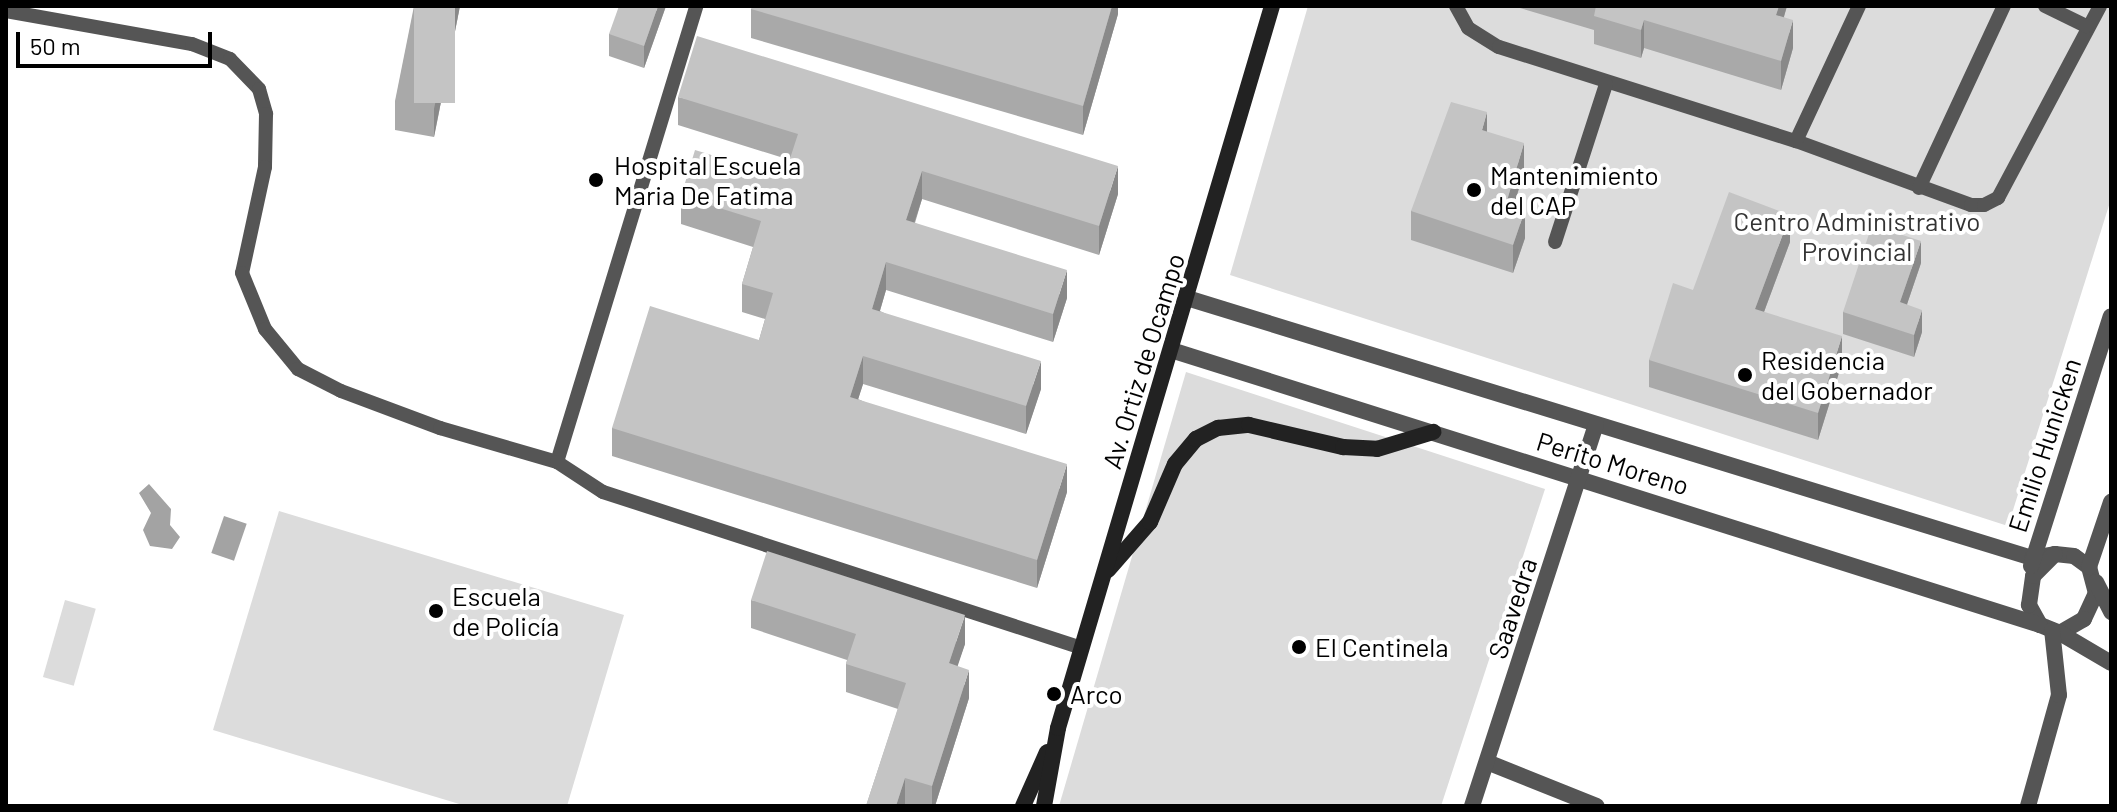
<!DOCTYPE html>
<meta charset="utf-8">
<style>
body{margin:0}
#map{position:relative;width:2117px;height:812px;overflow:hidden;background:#fff;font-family:Barlow,sans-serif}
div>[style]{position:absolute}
.green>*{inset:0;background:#dcdcdc;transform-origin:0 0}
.water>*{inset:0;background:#a3a3a3;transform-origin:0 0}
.service>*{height:14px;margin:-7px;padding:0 7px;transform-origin:7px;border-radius:7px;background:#555}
.minor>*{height:16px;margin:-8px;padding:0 8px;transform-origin:8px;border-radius:8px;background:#555}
.secondary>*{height:16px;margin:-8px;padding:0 8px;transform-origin:8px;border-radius:8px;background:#222}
.wall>*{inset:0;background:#a9a9a9}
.shaded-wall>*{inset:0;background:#898989}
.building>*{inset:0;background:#c4c4c4;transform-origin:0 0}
.dots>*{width:22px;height:22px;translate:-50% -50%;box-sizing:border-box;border:4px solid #fff;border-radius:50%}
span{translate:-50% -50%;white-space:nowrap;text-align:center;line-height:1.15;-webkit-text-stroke:8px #fff;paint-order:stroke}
.poi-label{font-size:26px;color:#000}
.left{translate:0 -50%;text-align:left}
.park-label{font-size:26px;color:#333}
.street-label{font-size:26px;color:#000}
.frame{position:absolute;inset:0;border:8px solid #000;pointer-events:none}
.scale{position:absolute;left:16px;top:32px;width:196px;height:36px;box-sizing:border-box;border:4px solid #000;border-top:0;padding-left:10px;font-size:24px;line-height:28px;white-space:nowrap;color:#000;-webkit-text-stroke:6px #fff;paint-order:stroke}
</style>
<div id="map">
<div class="green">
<div style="clip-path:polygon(1308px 6px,2111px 6px,2111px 199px,2008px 526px,1230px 275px)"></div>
<div style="clip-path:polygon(1186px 372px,1545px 489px,1441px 806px,1059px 806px)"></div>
<div style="clip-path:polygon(279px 511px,624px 615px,567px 806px,466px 806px,213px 730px)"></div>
<div style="left:65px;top:600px;width:32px;height:80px;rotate:16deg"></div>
</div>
<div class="water">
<div style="clip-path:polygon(149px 484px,171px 509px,170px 525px,180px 537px,172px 549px,150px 546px,143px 530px,151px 513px,139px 493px)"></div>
<div style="left:224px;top:516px;width:24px;height:39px;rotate:19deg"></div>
</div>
<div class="service">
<div style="left:1456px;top:6px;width:25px;rotate:61deg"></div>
<div style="left:1468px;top:28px;width:36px;rotate:32deg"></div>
<div style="left:1499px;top:47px;width:312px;rotate:17.6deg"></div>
<div style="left:1796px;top:141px;width:186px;rotate:20.1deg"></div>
<div style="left:1971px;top:205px;width:13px"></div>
<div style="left:1984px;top:205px;width:16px;rotate:-27deg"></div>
<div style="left:1998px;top:198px;width:217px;rotate:-62deg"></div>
<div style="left:2045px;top:6px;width:46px;rotate:26deg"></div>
<div style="left:6px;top:11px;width:189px;rotate:10.1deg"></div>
<div style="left:192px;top:44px;width:41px;rotate:21.5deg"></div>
<div style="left:230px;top:59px;width:42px;rotate:46deg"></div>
<div style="left:259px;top:89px;width:26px;rotate:74deg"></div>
<div style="left:266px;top:114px;width:53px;rotate:91.1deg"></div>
<div style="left:265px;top:167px;width:108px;rotate:102.2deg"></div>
<div style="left:242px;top:273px;width:61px;rotate:67.7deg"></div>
<div style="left:265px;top:329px;width:52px;rotate:50.5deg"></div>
<div style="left:298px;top:369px;width:48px;rotate:27.1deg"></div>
<div style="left:341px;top:391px;width:106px;rotate:20.5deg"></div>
<div style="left:440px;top:428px;width:122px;rotate:16.2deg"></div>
<div style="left:557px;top:462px;width:477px;rotate:-73deg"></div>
<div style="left:1796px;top:141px;width:149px;rotate:-65deg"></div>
<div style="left:1919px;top:188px;width:201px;rotate:-65deg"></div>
<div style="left:1555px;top:242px;width:166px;rotate:-72.1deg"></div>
<div style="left:557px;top:462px;width:55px;rotate:33.1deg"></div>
<div style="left:603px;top:492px;width:504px;rotate:18.04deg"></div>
</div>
<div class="minor">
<div style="left:1187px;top:298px;width:884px;rotate:17.1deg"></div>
<div style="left:2032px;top:558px;width:23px;rotate:-10deg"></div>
<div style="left:2055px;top:554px;width:19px;rotate:6deg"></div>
<div style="left:2074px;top:556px;width:19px;rotate:36deg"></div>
<div style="left:2089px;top:567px;width:27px;rotate:75deg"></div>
<div style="left:2096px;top:593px;width:29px;rotate:115deg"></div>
<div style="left:2084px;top:619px;width:28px;rotate:150deg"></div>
<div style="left:2060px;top:633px;width:22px;rotate:-158deg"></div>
<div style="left:2040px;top:625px;width:23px;rotate:-119deg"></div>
<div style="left:2029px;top:605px;width:29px;rotate:-82deg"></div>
<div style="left:2033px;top:576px;width:31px;rotate:-45deg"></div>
<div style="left:1171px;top:350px;width:911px;rotate:17.56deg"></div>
<div style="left:2031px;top:566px;width:262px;rotate:-72.3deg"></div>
<div style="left:2089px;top:567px;width:69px;rotate:-71.3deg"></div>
<div style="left:2096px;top:582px;width:34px;rotate:63deg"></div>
<div style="left:2060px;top:633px;width:59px;rotate:30.5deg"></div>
<div style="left:1487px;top:762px;width:118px;rotate:21.8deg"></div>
<div style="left:1472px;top:806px;width:401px;rotate:-72deg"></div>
<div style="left:2028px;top:806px;width:115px;rotate:-74.4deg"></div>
<div style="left:2059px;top:695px;width:65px;rotate:-96.1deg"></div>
</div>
<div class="secondary">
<div style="left:1108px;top:570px;width:64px;rotate:-48.8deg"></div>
<div style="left:1150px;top:522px;width:63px;rotate:-66.7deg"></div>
<div style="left:1175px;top:464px;width:33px;rotate:-50deg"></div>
<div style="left:1196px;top:439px;width:25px;rotate:-27deg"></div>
<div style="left:1218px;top:428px;width:31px;rotate:-6deg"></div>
<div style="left:1249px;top:425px;width:97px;rotate:13.2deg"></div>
<div style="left:1343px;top:447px;width:34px;rotate:3deg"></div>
<div style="left:1377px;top:449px;width:59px;rotate:-16.9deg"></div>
<div style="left:1023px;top:806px;width:59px;rotate:-66deg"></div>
<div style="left:1044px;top:806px;width:79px;rotate:-79.8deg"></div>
<div style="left:1058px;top:728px;width:753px;rotate:-73.49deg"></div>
</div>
<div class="wall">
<div style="clip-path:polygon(414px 6px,460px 6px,434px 137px,395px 130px,395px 101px)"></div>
<div style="clip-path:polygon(666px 6px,644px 68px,609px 56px,609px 34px)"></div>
<div style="clip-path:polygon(1118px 6px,1118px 14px,1083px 135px,751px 38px,751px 9px)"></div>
<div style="clip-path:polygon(1513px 6px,1787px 6px,1784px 17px,1793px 48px,1781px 90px,1644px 48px,1641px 58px,1594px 44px,1594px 30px)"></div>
<div style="clip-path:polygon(678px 97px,1118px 194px,1099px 255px,922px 199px,915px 223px,1067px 298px,1053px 342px,886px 290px,880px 311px,1041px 389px,1026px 434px,863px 384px,858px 399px,1067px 492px,1037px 588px,612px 456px,612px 428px,759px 340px,765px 319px,742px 312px,742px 284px,753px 247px,681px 224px,681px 196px,784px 177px,790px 160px,678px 125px)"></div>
<div style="clip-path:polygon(1487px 132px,1524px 171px,1514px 206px,1525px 238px,1513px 273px,1411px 240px,1411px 211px)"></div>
<div style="clip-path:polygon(1790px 242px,1764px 312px,1842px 363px,1818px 440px,1649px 387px,1649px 360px,1693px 290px)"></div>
<div style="clip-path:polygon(1921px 263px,1907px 304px,1922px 332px,1914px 357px,1843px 334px,1843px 312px)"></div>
<div style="clip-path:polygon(751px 600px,965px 644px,957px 666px,969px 698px,935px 806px,866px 806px,898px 709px,846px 692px,846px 664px,847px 660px,751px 628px)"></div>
</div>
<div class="shaded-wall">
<div style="clip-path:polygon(455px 6px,460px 6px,434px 137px,434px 109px)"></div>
<div style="clip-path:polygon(658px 6px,666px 6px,644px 68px,644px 46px)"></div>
<div style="clip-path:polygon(1112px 6px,1118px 6px,1118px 14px,1083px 135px,1083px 106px)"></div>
<div style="clip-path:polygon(1779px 6px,1787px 6px,1776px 43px,1776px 15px)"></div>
<div style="clip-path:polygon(1644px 20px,1644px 48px,1641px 58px,1641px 30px)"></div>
<div style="clip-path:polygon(1793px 20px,1793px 48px,1781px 90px,1781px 61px)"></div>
<div style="clip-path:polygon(1487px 112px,1487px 141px,1482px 130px)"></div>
<div style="clip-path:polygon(1524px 143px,1524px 171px,1506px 232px,1506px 204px)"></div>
<div style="clip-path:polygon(1118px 166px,1118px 194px,1099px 255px,1099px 226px)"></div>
<div style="clip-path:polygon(922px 171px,922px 199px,906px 248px,906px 220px)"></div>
<div style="clip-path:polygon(1525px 210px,1525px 238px,1513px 273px,1513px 245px)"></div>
<div style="clip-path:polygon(1790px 215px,1790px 242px,1755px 336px,1755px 309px)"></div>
<div style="clip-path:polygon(1921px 241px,1921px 263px,1900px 325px,1900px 302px)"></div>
<div style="clip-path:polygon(886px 262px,886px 290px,872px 337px,872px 309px)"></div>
<div style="clip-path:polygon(1067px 270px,1067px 298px,1053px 342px,1053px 314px)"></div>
<div style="clip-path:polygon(1922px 310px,1922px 332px,1914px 357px,1914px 335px)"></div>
<div style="clip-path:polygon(1842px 336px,1842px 363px,1818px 440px,1818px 413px)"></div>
<div style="clip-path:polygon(863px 356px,863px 384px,850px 425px,850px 397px)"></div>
<div style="clip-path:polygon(1041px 361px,1041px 389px,1026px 434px,1026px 406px)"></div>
<div style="clip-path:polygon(1067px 464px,1067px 492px,1037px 588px,1037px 560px)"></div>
<div style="clip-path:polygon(965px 615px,965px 644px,949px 692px,949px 663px)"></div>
<div style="clip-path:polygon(969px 670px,969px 698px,935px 806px,932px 806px,932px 786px)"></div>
<div style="clip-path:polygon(905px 778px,905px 806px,896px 806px)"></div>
</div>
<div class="building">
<div style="left:414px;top:6px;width:41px;height:97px"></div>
<div style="clip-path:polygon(619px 6px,658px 6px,644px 46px,609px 34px)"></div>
<div style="clip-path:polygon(752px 6px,1112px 6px,1083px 106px,751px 9px)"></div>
<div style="clip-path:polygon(1596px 6px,1779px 6px,1776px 15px,1793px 20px,1781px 61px,1644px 20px,1641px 30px,1594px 16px)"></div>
<div style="clip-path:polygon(697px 36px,1118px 166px,1099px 226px,922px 171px,906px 220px,1067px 270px,1053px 314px,886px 262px,872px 309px,1041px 361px,1026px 406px,863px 356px,850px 397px,1067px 464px,1037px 560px,612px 428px,650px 306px,759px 340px,773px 293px,742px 284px,761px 221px,681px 196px,695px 150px,784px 177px,798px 134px,678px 97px)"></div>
<div style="clip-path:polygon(1451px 102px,1487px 112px,1482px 130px,1524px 143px,1506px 204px,1525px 210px,1513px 245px,1411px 211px)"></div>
<div style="clip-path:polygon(1729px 192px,1790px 215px,1755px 309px,1842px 336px,1818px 413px,1649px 360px,1673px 283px,1693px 290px)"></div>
<div style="clip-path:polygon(1872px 225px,1921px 241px,1900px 302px,1922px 310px,1914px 335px,1843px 312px)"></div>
<div style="clip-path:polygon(767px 551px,965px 615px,949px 663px,969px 670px,932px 786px,905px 778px,896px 806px,866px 806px,906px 683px,846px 664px,856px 634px,751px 600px)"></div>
</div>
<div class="dots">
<div style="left:596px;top:180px;background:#000"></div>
<div style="left:1474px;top:190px;background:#000"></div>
<div style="left:1745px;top:375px;background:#000"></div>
<div style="left:436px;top:611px;background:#000"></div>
<div style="left:1299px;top:647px;background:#000"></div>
<div style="left:1054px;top:694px;background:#000"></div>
</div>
<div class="poi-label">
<span class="left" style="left:614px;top:180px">Hospital Escuela<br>Maria De Fatima</span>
<span class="left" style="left:1490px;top:190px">Mantenimiento<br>del CAP</span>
<span class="left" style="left:1761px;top:375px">Residencia<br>del Gobernador</span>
<span class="left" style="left:452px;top:611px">Escuela<br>de Policía</span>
<span class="left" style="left:1315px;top:647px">El Centinela</span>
<span class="left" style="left:1070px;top:694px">Arco</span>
</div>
<div class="park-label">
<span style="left:1857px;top:236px">Centro Administrativo<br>Provincial</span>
</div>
<div class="street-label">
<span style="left:1143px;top:361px;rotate:-73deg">Av. Ortiz de Ocampo</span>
<span style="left:2044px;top:445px;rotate:-72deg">Emilio Hunicken</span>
<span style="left:1613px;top:463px;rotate:17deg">Perito Moreno</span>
<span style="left:1512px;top:608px;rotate:-72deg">Saavedra</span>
</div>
<div class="frame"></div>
<div class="scale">50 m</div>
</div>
